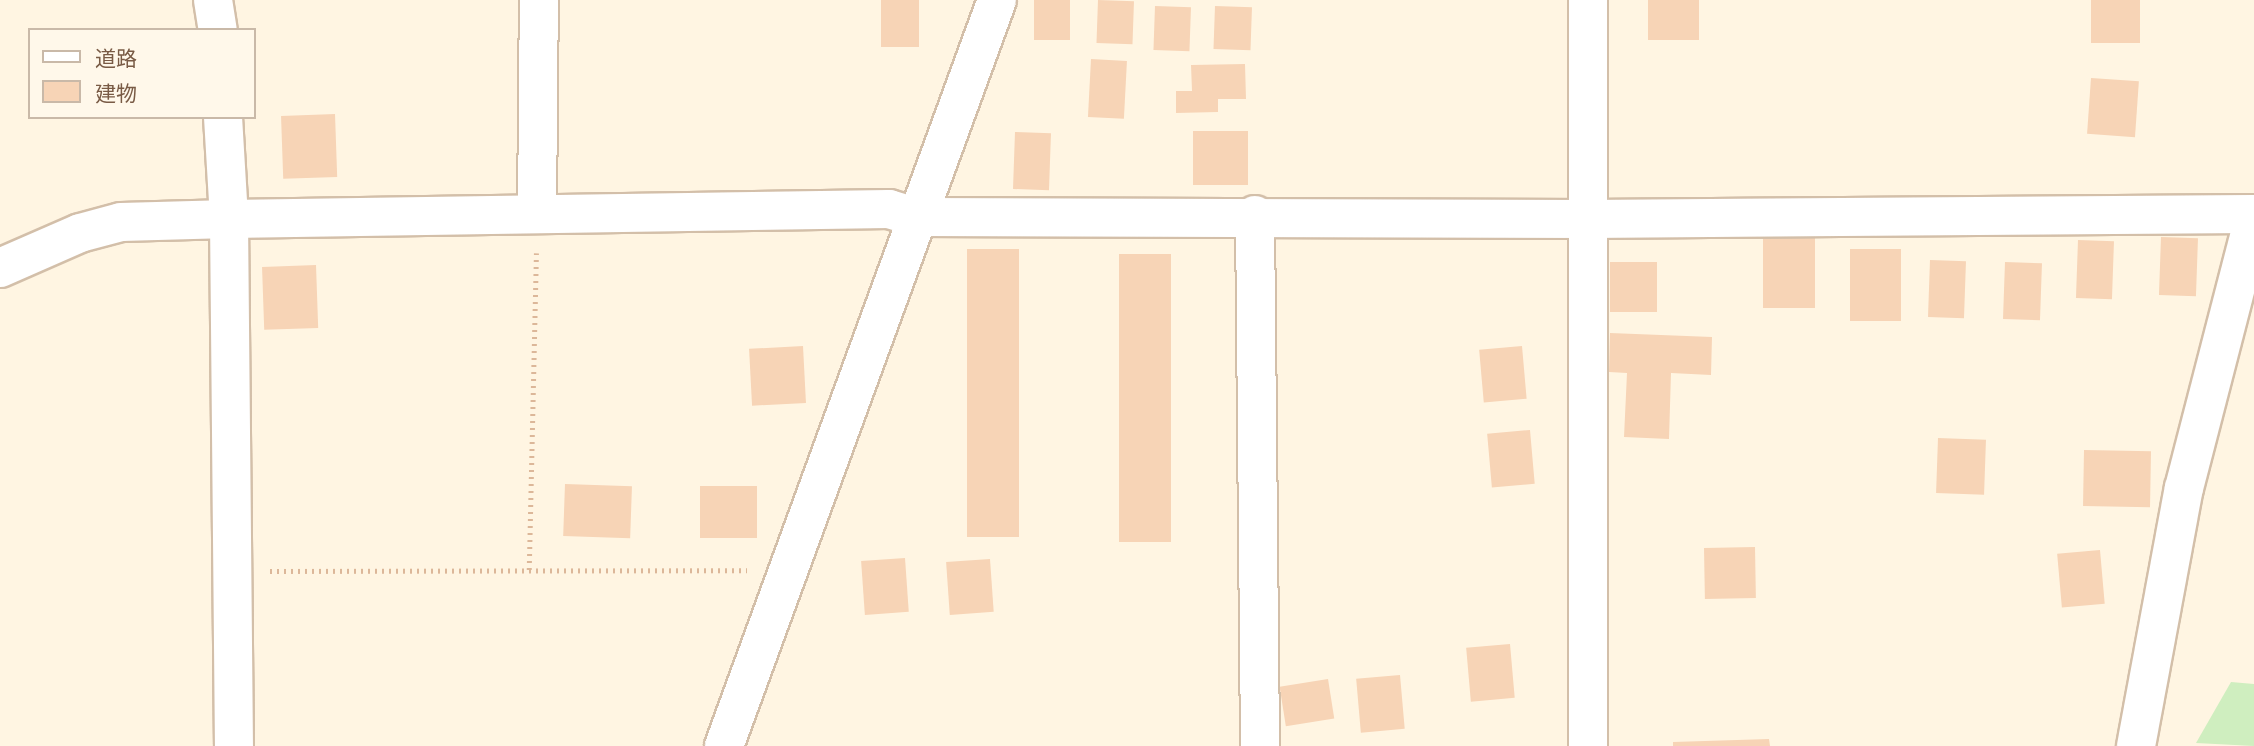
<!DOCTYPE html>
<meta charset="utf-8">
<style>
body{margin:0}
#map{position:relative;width:2254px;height:746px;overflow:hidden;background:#fff5e2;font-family:"Roboto Condensed","Noto Sans JP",sans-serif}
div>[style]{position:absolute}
.green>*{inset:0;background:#cfeebf}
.building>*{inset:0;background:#f7d4b6;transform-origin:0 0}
.path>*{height:4.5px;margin-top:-2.25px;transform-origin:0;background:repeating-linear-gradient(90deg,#dcb799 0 2px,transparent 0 7px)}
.roads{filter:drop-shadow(2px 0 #d3bfa9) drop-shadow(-2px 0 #d3bfa9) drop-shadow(0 2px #d3bfa9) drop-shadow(0 -2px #d3bfa9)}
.minor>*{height:38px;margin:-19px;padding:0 19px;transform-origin:19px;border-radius:19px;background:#fff}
span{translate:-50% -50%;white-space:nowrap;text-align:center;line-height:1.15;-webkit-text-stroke:5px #fff8ea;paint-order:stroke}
.legend{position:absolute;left:28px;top:28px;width:228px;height:91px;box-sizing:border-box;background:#fff8ea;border:2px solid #c9b9a8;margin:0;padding:9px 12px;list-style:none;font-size:21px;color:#795b45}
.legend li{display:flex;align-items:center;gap:14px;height:35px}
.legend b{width:35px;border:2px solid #c9b9a8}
</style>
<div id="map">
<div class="green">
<div style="clip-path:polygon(2231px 682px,2254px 684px,2254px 746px,2196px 743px)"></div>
</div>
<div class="building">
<div style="left:881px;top:0;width:38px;height:47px"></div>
<div style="left:1034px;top:0;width:36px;height:40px"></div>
<div style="left:1098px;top:0;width:36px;height:43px;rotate:2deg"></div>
<div style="left:1648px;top:0;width:51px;height:40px"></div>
<div style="left:2091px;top:0;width:49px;height:43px"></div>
<div style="left:1155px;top:6px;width:36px;height:44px;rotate:2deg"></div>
<div style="left:1215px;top:6px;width:37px;height:43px;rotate:2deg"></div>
<div style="left:1091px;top:59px;width:36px;height:58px;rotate:3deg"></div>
<div style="clip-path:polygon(1245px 64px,1246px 99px,1218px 99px,1218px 112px,1176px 113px,1176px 91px,1192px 91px,1191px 65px)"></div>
<div style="left:2091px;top:78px;width:48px;height:56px;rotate:4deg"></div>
<div style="left:335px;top:114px;width:63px;height:54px;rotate:88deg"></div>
<div style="left:1193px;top:131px;width:55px;height:54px"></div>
<div style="left:1015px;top:132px;width:36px;height:57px;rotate:2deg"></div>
<div style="left:1763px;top:236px;width:52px;height:72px"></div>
<div style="left:2161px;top:237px;width:37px;height:58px;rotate:2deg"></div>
<div style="left:2078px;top:240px;width:36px;height:58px;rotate:2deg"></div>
<div style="left:967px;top:249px;width:52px;height:288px"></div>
<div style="left:1850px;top:249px;width:51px;height:72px"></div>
<div style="left:1119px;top:254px;width:52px;height:288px"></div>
<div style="left:1930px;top:260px;width:36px;height:57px;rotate:2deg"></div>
<div style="left:1610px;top:262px;width:47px;height:50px"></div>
<div style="left:2005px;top:262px;width:37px;height:57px;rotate:2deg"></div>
<div style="left:316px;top:265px;width:63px;height:54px;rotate:88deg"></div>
<div style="clip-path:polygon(1610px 333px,1712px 337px,1711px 375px,1671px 373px,1669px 439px,1624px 437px,1627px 373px,1609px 372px)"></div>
<div style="left:803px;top:346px;width:57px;height:54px;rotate:87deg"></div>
<div style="left:1522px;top:346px;width:53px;height:43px;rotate:85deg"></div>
<div style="left:1530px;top:430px;width:54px;height:43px;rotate:85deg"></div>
<div style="left:1938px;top:438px;width:48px;height:55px;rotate:2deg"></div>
<div style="left:2084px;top:450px;width:67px;height:56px;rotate:1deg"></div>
<div style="left:565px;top:484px;width:67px;height:52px;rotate:2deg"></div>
<div style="left:700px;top:486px;width:57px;height:52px"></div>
<div style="left:1755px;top:547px;width:51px;height:51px;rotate:89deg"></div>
<div style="left:2100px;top:550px;width:54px;height:43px;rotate:85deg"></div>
<div style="left:905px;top:558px;width:54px;height:44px;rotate:86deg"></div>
<div style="left:990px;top:559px;width:53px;height:44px;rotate:86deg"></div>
<div style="left:1510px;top:644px;width:54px;height:44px;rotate:85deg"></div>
<div style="left:1400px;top:675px;width:54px;height:44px;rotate:85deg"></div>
<div style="left:1328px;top:679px;width:40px;height:49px;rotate:81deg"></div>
<div style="clip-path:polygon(1769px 739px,1770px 746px,1673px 746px,1673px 742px)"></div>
</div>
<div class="path">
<div style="left:529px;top:570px;width:317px;rotate:-88.7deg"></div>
<div style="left:270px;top:571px;width:477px;rotate:-0.1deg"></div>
</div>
<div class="roads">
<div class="minor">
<div style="left:213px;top:0;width:30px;rotate:81deg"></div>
<div style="left:1588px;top:0;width:746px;rotate:90deg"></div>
<div style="left:223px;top:117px;width:102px;rotate:86.6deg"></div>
<div style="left:229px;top:219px;width:527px;rotate:89.46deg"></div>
<div style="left:537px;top:214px;width:214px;rotate:-89.5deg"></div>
<div style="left:1255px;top:215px;width:531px;rotate:89.46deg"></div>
<div style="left:0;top:268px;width:87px;rotate:-23.6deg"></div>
<div style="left:80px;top:233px;width:42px;rotate:-15deg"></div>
<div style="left:121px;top:222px;width:108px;rotate:-1.6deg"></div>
<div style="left:229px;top:219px;width:660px;rotate:-0.87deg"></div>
<div style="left:889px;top:209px;width:28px;rotate:17deg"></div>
<div style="left:916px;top:217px;width:672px;rotate:0.17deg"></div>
<div style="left:1588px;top:219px;width:666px;rotate:-0.43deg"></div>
<div style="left:724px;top:746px;width:794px;rotate:-69.9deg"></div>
<div style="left:2136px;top:746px;width:262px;rotate:-79.5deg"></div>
<div style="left:2184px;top:488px;width:280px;rotate:-75.5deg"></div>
</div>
</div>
<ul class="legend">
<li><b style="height:9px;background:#fff"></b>道路</li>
<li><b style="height:19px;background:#f7d4b6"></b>建物</li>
</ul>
</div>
